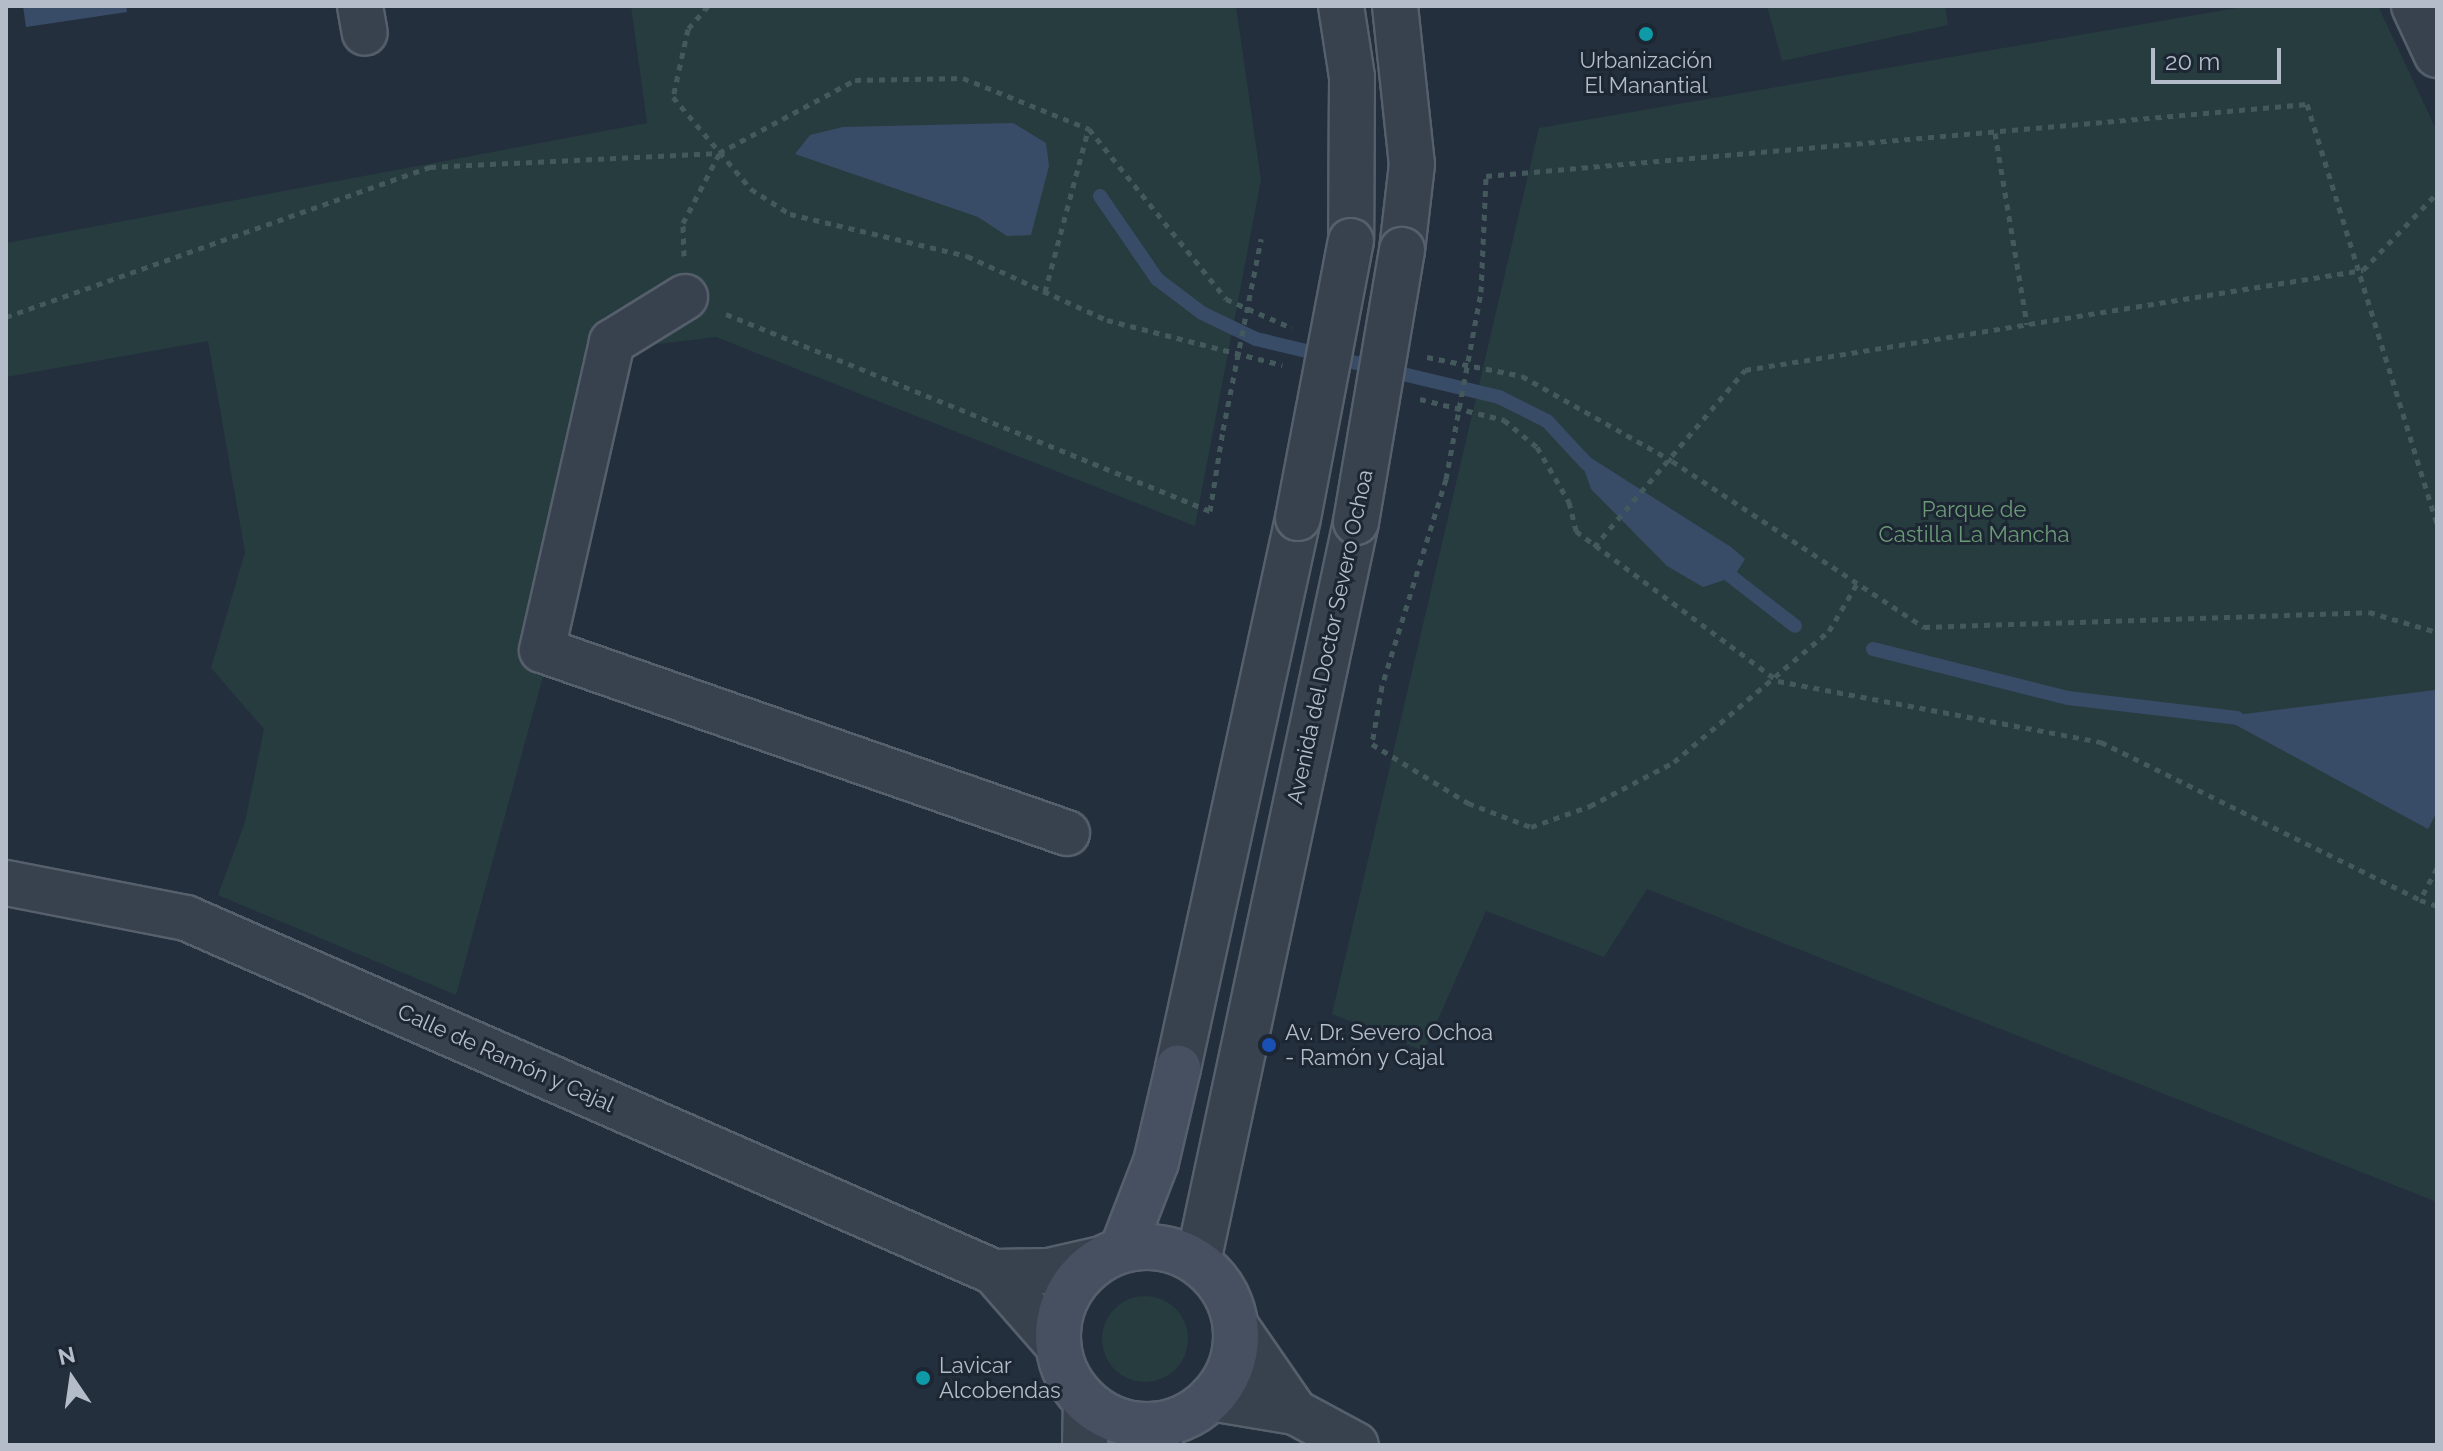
<!DOCTYPE html>
<meta charset="utf-8">
<style>
body{margin:0}
#map{position:relative;width:2443px;height:1451px;overflow:hidden;background:#242f3e;font-family:Raleway,sans-serif}
div>[style]{position:absolute}
.green>*{inset:0;background:#263c3f}
.round{border-radius:50%}
.water>*{inset:0;background:#394c67}
.stream>*{height:14px;margin:-7px;padding:0 7px;transform-origin:7px;border-radius:7px;background:#394c67}
.path>*{height:5px;margin-top:-2.5px;transform-origin:0;background:repeating-linear-gradient(90deg,#44595c 0 6px,transparent 0 12px)}
.roads{filter:drop-shadow(2px 0 #565f6c) drop-shadow(-2px 0 #565f6c) drop-shadow(0 2px #565f6c) drop-shadow(0 -2px #565f6c)}
.street>*{height:44px;margin:-22px;padding:0 22px;transform-origin:22px;border-radius:22px;background:#38414e}
.secondary>*{height:44px;margin:-22px;padding:0 22px;transform-origin:22px;border-radius:22px;background:#465061}
.secondary>.ring{margin:-22px;padding:0;box-sizing:content-box;background:none;border:44px solid #465061;border-radius:50%}
.path-bridge>*{height:5px;margin-top:-2.5px;transform-origin:0;background:repeating-linear-gradient(90deg,#44595c 0 6px,transparent 0 12px)}
.bridges{filter:drop-shadow(2px 0 #565f6c) drop-shadow(-2px 0 #565f6c) drop-shadow(0 2px #565f6c) drop-shadow(0 -2px #565f6c)}
.street-bridge>*{height:44px;margin:-22px;padding:0 22px;transform-origin:22px;border-radius:22px;background:#38414e}
.dots>*{width:22px;height:22px;translate:-50% -50%;box-sizing:border-box;border:4px solid #1d2633;border-radius:50%}
span{translate:-50% -50%;white-space:nowrap;text-align:center;line-height:1.15;-webkit-text-stroke:6px #1d2633;paint-order:stroke}
.poi-label{font-size:22px;color:#b4bcc9}
.left{translate:0 -50%;text-align:left}
.park-label{font-size:22px;color:#6b9a76}
.street-label{font-size:22px;color:#b4bcc9}
.frame{position:absolute;inset:0;border:8px solid #b4bcc9;pointer-events:none}
.north{position:absolute;left:32px;top:1339px;width:80px;height:80px;-webkit-text-stroke:6px #1d2633;paint-order:stroke;rotate:347deg;font-size:22px;font-weight:700;line-height:32px;text-align:center;color:#b4bcc9}
.north::after{content:'';display:block;margin:auto;width:28px;height:36px;background:#b4bcc9;clip-path:polygon(50% 0,100% 100%,50% 72%,0 100%)}
.scale{position:absolute;left:2151px;top:48px;width:130px;height:36px;box-sizing:border-box;border:4px solid #b4bcc9;border-top:0;padding-left:10px;font-size:24px;line-height:28px;white-space:nowrap;color:#b4bcc9;-webkit-text-stroke:6px #1d2633;paint-order:stroke}
</style>
<div id="map">
<div class="green">
<div style="clip-path:polygon(631px 6px,1236px 6px,1261px 180px,1195px 526px,716px 337px,633px 347px,456px 995px,218px 895px,245px 822px,264px 729px,211px 668px,245px 552px,208px 341px,6px 377px,6px 243px,647px 123px)"></div>
<div style="clip-path:polygon(1767px 6px,1945px 6px,1948px 25px,1782px 61px)"></div>
<div style="clip-path:polygon(2248px 6px,2378px 6px,2437px 131px,2437px 1202px,1647px 889px,1604px 957px,1486px 911px,1424px 1051px,1332px 1014px,1539px 128px)"></div>
<div class="round" style="left:1102px;top:1296px;width:86px;height:86px"></div>
</div>
<div class="water">
<div style="clip-path:polygon(23px 6px,126px 6px,127px 12px,26px 27px)"></div>
<div style="clip-path:polygon(1013px 123px,1046px 143px,1049px 166px,1031px 235px,1007px 236px,978px 217px,795px 154px,810px 135px,843px 127px)"></div>
<div style="clip-path:polygon(1577px 449px,1731px 547px,1745px 559px,1734px 577px,1703px 587px,1667px 566px,1591px 489px)"></div>
<div style="clip-path:polygon(2435px 690px,2437px 812px,2428px 829px,2221px 717px)"></div>
</div>
<div class="stream">
<div style="left:1100px;top:196px;width:101px;rotate:55.5deg"></div>
<div style="left:1157px;top:279px;width:56px;rotate:37.1deg"></div>
<div style="left:1202px;top:313px;width:60px;rotate:25.7deg"></div>
<div style="left:1256px;top:339px;width:250px;rotate:13.4deg"></div>
<div style="left:1499px;top:397px;width:54px;rotate:26.6deg"></div>
<div style="left:1547px;top:421px;width:59px;rotate:47.1deg"></div>
<div style="left:1719px;top:567px;width:96px;rotate:37.8deg"></div>
<div style="left:1873px;top:649px;width:201px;rotate:14.1deg"></div>
<div style="left:2068px;top:698px;width:170px;rotate:6.7deg"></div>
</div>
<div class="path">
<div style="left:708px;top:6px;width:30px;rotate:131deg"></div>
<div style="left:688px;top:29px;width:70px;rotate:102.4deg"></div>
<div style="left:673px;top:97px;width:121px;rotate:49.7deg"></div>
<div style="left:751px;top:189px;width:46px;rotate:32.7deg"></div>
<div style="left:790px;top:214px;width:182px;rotate:13.3deg"></div>
<div style="left:967px;top:256px;width:154px;rotate:24.6deg"></div>
<div style="left:1107px;top:320px;width:181px;rotate:14.4deg"></div>
<div style="left:1995px;top:133px;width:194px;rotate:80.5deg"></div>
<div style="left:684px;top:256px;width:33px;rotate:-92deg"></div>
<div style="left:683px;top:223px;width:78px;rotate:-62.4deg"></div>
<div style="left:1045px;top:292px;width:168px;rotate:-75.1deg"></div>
<div style="left:1481px;top:292px;width:116px;rotate:-87.5deg"></div>
<div style="left:1486px;top:176px;width:824px;rotate:-5.01deg"></div>
<div style="left:2307px;top:104px;width:441px;rotate:72.8deg"></div>
<div style="left:726px;top:314px;width:523px;rotate:22.15deg"></div>
<div style="left:1210px;top:511px;width:82px;rotate:-80.9deg"></div>
<div style="left:6px;top:317px;width:450px;rotate:-19.5deg"></div>
<div style="left:430px;top:167px;width:289px;rotate:-2.8deg"></div>
<div style="left:719px;top:153px;width:154px;rotate:-28.2deg"></div>
<div style="left:855px;top:80px;width:108px;rotate:-1.1deg"></div>
<div style="left:963px;top:78px;width:136px;rotate:22deg"></div>
<div style="left:1089px;top:129px;width:218px;rotate:51.1deg"></div>
<div style="left:1226px;top:299px;width:72px;rotate:23.7deg"></div>
<div style="left:1427px;top:357px;width:97px;rotate:11.3deg"></div>
<div style="left:1522px;top:376px;width:172px;rotate:29.5deg"></div>
<div style="left:1672px;top:461px;width:302px;rotate:33.4deg"></div>
<div style="left:1924px;top:627px;width:445px;rotate:-1.9deg"></div>
<div style="left:2369px;top:612px;width:71px;rotate:16.4deg"></div>
<div style="left:1420px;top:399px;width:87px;rotate:14deg"></div>
<div style="left:1504px;top:420px;width:43px;rotate:39.3deg"></div>
<div style="left:1537px;top:447px;width:64px;rotate:59.8deg"></div>
<div style="left:1569px;top:502px;width:30px;rotate:76deg"></div>
<div style="left:1576px;top:531px;width:252px;rotate:36.6deg"></div>
<div style="left:1778px;top:681px;width:329px;rotate:10.7deg"></div>
<div style="left:2101px;top:742px;width:356px;rotate:26.3deg"></div>
<div style="left:1446px;top:479px;width:217px;rotate:107.2deg"></div>
<div style="left:1382px;top:686px;width:59px;rotate:99.8deg"></div>
<div style="left:1372px;top:744px;width:113px;rotate:31.6deg"></div>
<div style="left:1468px;top:803px;width:67px;rotate:20.9deg"></div>
<div style="left:1531px;top:827px;width:63px;rotate:-19.6deg"></div>
<div style="left:1590px;top:806px;width:95px;rotate:-27.6deg"></div>
<div style="left:1674px;top:762px;width:203px;rotate:-40.2deg"></div>
<div style="left:1829px;top:631px;width:57px;rotate:-59.4deg"></div>
<div style="left:1594px;top:547px;width:233px;rotate:-49.5deg"></div>
<div style="left:1745px;top:370px;width:626px;rotate:-9.19deg"></div>
<div style="left:2363px;top:270px;width:107px;rotate:-46.1deg"></div>
<div style="left:2437px;top:868px;width:36px;rotate:118deg"></div>
<div style="left:2420px;top:900px;width:18px;rotate:19deg"></div>
</div>
<div class="roads">
<div class="street">
<div style="left:360px;top:6px;width:27px;rotate:80deg"></div>
<div style="left:1341px;top:6px;width:72px;rotate:81.2deg"></div>
<div style="left:1352px;top:77px;width:164px;rotate:90.3deg"></div>
<div style="left:1395px;top:6px;width:159px;rotate:83.9deg"></div>
<div style="left:1412px;top:164px;width:87px;rotate:96.6deg"></div>
<div style="left:2414px;top:6px;width:54px;rotate:64.9deg"></div>
<div style="left:685px;top:297px;width:86px;rotate:148.3deg"></div>
<div style="left:612px;top:342px;width:316px;rotate:102.8deg"></div>
<div style="left:542px;top:650px;width:556px;rotate:19.22deg"></div>
<div style="left:6px;top:883px;width:183px;rotate:11deg"></div>
<div style="left:186px;top:918px;width:882px;rotate:23.66deg"></div>
<div style="left:994px;top:1272px;width:55px;rotate:-1deg"></div>
<div style="left:1049px;top:1271px;width:53px;rotate:-13deg"></div>
<div style="left:1178px;top:1068px;width:563px;rotate:-77.69deg"></div>
<div style="left:1198px;top:1262px;width:757px;rotate:-77.95deg"></div>
<div style="left:994px;top:1272px;width:97px;rotate:48.8deg"></div>
<div style="left:1237px;top:1328px;width:102px;rotate:55.4deg"></div>
<div style="left:1211px;top:1398px;width:85px;rotate:9.5deg"></div>
<div style="left:1295px;top:1412px;width:69px;rotate:28.4deg"></div>
<div style="left:1085px;top:1445px;width:43px;rotate:-88.7deg"></div>
<div style="left:1158px;top:1445px;width:22px;rotate:-74deg"></div>
</div>
<div class="secondary">
<div class="ring" style="left:1058px;top:1247px;width:134px;height:134px"></div>
<div style="left:1122px;top:1250px;width:94px;rotate:-68.9deg"></div>
<div style="left:1156px;top:1162px;width:97px;rotate:-76.8deg"></div>
</div>
</div>
<div class="path-bridge">
<div style="left:1223px;top:430px;width:195px;rotate:-78.7deg"></div>
<div style="left:1446px;top:479px;width:190px;rotate:-79.4deg"></div>
</div>
<div class="bridges">
<div class="street-bridge">
<div style="left:1298px;top:518px;width:282px;rotate:-79.2deg"></div>
<div style="left:1356px;top:522px;width:276px;rotate:-80.4deg"></div>
</div>
</div>
<div class="dots">
<div style="left:1646px;top:34px;background:#0f9aa8"></div>
<div style="left:1269px;top:1045px;background:#1a4fb4"></div>
<div style="left:923px;top:1378px;background:#0f9aa8"></div>
</div>
<div class="poi-label">
<span style="left:1646px;top:73px">Urbanización<br>El Manantial</span>
<span class="left" style="left:1285px;top:1045px">Av. Dr. Severo Ochoa<br>- Ramón y Cajal</span>
<span class="left" style="left:939px;top:1378px">Lavicar<br>Alcobendas</span>
</div>
<div class="park-label">
<span style="left:1974px;top:522px">Parque de<br>Castilla La Mancha</span>
</div>
<div class="street-label">
<span style="left:1330px;top:637px;rotate:-78deg">Avenida del Doctor Severo Ochoa</span>
<span style="left:506px;top:1058px;rotate:24deg">Calle de Ramón y Cajal</span>
</div>
<div class="frame"></div>
<div class="north">N</div>
<div class="scale">20 m</div>
</div>
